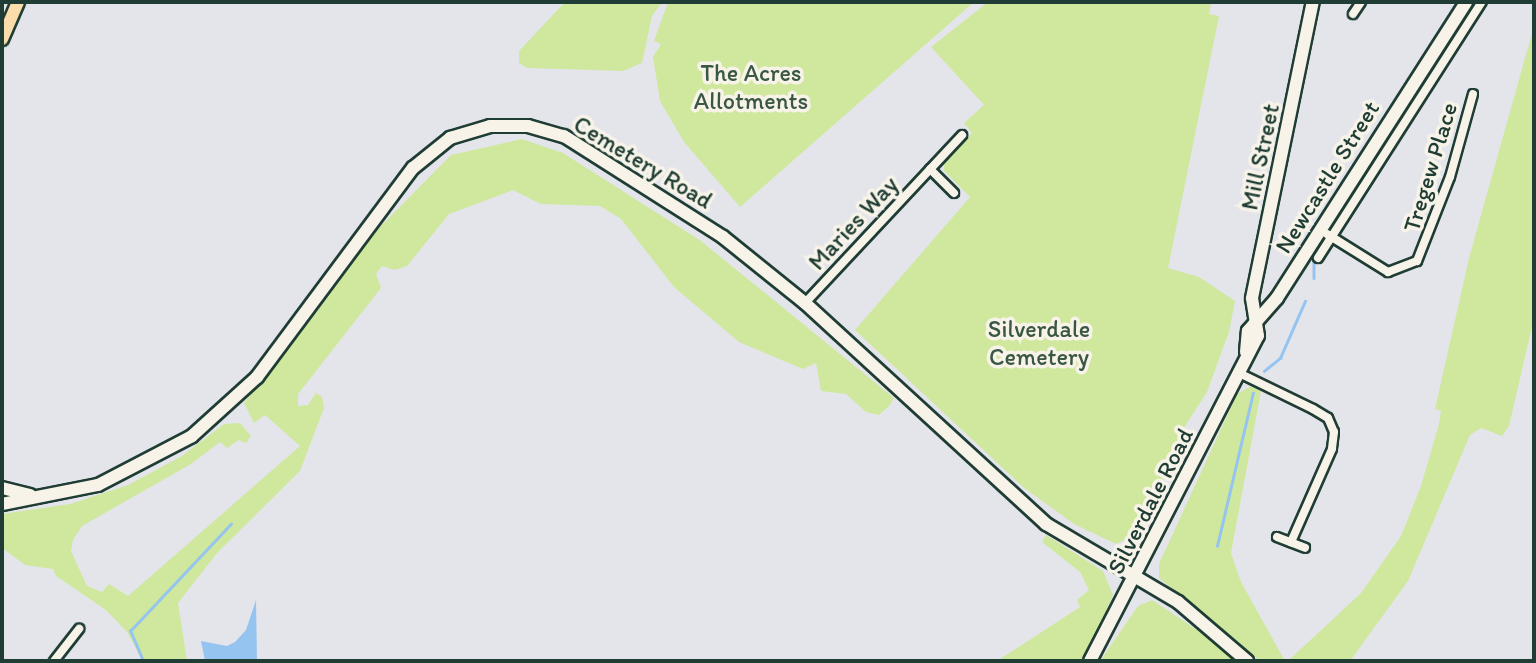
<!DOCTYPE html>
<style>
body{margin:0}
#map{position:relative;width:1536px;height:663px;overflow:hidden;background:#e4e5eb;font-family:Itim,sans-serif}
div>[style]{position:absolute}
.green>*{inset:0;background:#cfe89d}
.water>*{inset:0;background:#95c4f0}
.stream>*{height:2.5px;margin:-1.25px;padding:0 1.25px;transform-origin:1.25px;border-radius:1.25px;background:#95c4f0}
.roads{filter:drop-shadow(2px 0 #1f3d34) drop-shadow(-2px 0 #1f3d34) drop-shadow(0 2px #1f3d34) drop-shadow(0 -2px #1f3d34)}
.street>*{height:8px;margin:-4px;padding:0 4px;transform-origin:4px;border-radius:4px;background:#f7f3e8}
.secondary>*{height:12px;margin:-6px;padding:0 6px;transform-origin:6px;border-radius:6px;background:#f7f3e8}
.primary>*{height:12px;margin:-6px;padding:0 6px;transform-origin:6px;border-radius:6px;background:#fbddab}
span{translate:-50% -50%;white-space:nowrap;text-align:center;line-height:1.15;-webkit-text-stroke:7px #f7f3e8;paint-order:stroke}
.park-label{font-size:24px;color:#395744}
.street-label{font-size:24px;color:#1f3d34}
.frame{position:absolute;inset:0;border:4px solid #1f3d34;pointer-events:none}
</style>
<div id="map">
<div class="green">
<div style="clip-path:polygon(565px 2px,662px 2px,652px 16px,642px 63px,623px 71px,527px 68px,519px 63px,519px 51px)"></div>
<div style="clip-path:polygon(668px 2px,974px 2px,740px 207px,684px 142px,660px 101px,653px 57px,661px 44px,654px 41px)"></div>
<div style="clip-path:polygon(988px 2px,1211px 2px,1209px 14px,1219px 16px,1168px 268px,1199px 277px,1235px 301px,1229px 332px,1207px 392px,1178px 437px,1174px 462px,1128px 538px,1116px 544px,1074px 524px,1023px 487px,855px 330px,970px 197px,944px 171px,944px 164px,972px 133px,964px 123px,984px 105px,931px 47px)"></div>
<div style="clip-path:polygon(1534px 26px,1534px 318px,1509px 426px,1502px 436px,1481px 428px,1470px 435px,1408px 581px,1350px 661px,1288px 661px,1361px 593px,1401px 536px,1421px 486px,1439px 424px,1441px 411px,1435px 409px,1469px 258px)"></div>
<div style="clip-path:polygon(522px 139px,563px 153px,701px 241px,894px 398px,889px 406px,879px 415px,866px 412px,846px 394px,821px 391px,816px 363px,803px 369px,739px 342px,674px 287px,621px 219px,600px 206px,541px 204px,513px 190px,449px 214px,407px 266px,395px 270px,382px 266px,376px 274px,381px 288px,298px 394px,298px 406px,308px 405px,316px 393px,322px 397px,324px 408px,300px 471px,217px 553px,178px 603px,187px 661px,143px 661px,127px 632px,106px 610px,56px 576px,53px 569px,25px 565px,2px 548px,2px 514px,70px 504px,128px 485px,182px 456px,224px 424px,240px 423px,251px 436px,246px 443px,239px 440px,227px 448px,220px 442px,191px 464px,82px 526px,73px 540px,71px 551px,87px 586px,102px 592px,109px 584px,128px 596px,300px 446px,265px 415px,254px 423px,244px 403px,378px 229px,451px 155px)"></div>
<div style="clip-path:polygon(1251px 386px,1261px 391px,1231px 553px,1241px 582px,1285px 661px,1260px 661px,1159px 578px,1159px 564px,1237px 394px)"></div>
<div style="clip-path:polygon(1046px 535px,1103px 571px,1113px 595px,1085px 661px,997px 661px,1080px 607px,1077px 600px,1089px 590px,1080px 572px,1042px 542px)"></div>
<div style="clip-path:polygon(1152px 600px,1221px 646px,1234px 661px,1100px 661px,1138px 606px)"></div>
</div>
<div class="water">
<div style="clip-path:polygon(256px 600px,257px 661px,205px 661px,201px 641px,227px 646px,235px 642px,246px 630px)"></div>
</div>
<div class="stream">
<div style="left:1314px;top:262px;width:16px;rotate:90deg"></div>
<div style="left:1264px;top:371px;width:21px;rotate:-39deg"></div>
<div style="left:1280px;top:358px;width:62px;rotate:-66.3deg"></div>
<div style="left:1217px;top:546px;width:157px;rotate:-76.8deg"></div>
<div style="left:143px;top:661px;width:33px;rotate:-113deg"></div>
<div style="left:130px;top:631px;width:147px;rotate:-46.7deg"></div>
</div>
<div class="roads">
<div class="street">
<div style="left:1353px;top:14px;width:14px;rotate:-56deg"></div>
<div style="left:930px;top:169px;width:34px;rotate:45deg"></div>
<div style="left:1327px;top:234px;width:72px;rotate:31.9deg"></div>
<div style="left:1388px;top:272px;width:31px;rotate:-21deg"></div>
<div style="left:1417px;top:261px;width:90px;rotate:-68.6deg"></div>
<div style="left:1450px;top:177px;width:86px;rotate:-74.5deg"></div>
<div style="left:1318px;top:258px;width:304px;rotate:-57.4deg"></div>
<div style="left:805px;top:303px;width:230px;rotate:-46.9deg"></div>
<div style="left:1239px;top:373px;width:82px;rotate:25.9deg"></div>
<div style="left:1313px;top:409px;width:17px;rotate:31deg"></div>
<div style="left:1328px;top:418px;width:15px;rotate:67deg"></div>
<div style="left:1334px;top:432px;width:17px;rotate:97deg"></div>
<div style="left:1332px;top:449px;width:102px;rotate:113.8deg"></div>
<div style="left:1277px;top:537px;width:30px;rotate:21deg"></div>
<div style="left:54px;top:661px;width:41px;rotate:-52deg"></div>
</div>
<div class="secondary">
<div style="left:1246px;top:352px;width:21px;rotate:-85deg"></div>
<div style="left:1248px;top:331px;width:44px;rotate:-48.7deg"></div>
<div style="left:1277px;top:298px;width:351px;rotate:-57.4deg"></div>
<div style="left:2px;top:488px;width:29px;rotate:14deg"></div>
<div style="left:2px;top:504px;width:98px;rotate:-11.2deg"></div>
<div style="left:98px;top:485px;width:106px;rotate:-27.5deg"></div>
<div style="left:192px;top:436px;width:88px;rotate:-42.2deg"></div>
<div style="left:257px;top:377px;width:261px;rotate:-53.3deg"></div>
<div style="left:413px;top:168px;width:48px;rotate:-39deg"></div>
<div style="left:450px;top:138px;width:42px;rotate:-16.7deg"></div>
<div style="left:490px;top:126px;width:38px"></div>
<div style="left:528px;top:126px;width:37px;rotate:16deg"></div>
<div style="left:564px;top:136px;width:188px;rotate:32.4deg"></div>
<div style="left:723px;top:237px;width:105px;rotate:38.8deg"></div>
<div style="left:805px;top:303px;width:327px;rotate:42.5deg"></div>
<div style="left:1046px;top:524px;width:153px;rotate:30.6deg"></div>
<div style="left:1178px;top:602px;width:91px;rotate:40.5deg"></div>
<div style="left:1090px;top:661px;width:366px;rotate:-62.7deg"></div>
<div style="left:1258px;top:336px;width:38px;rotate:-99deg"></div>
<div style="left:1252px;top:298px;width:302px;rotate:-78.4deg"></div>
</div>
<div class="primary">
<div style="left:2px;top:39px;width:40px;rotate:-66.6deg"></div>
</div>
</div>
<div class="park-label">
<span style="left:751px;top:87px">The Acres<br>Allotments</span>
<span style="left:1039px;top:343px">Silverdale<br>Cemetery</span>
</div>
<div class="street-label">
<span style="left:1260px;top:157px;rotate:-78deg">Mill Street</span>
<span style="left:643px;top:162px;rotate:31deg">Cemetery Road</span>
<span style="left:1430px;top:167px;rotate:-73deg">Tregew Place</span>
<span style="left:1327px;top:177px;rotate:-58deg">Newcastle Street</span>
<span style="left:853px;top:223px;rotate:-47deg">Maries Way</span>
<span style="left:1150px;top:501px;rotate:-63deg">Silverdale Road</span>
</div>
<div class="frame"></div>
</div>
